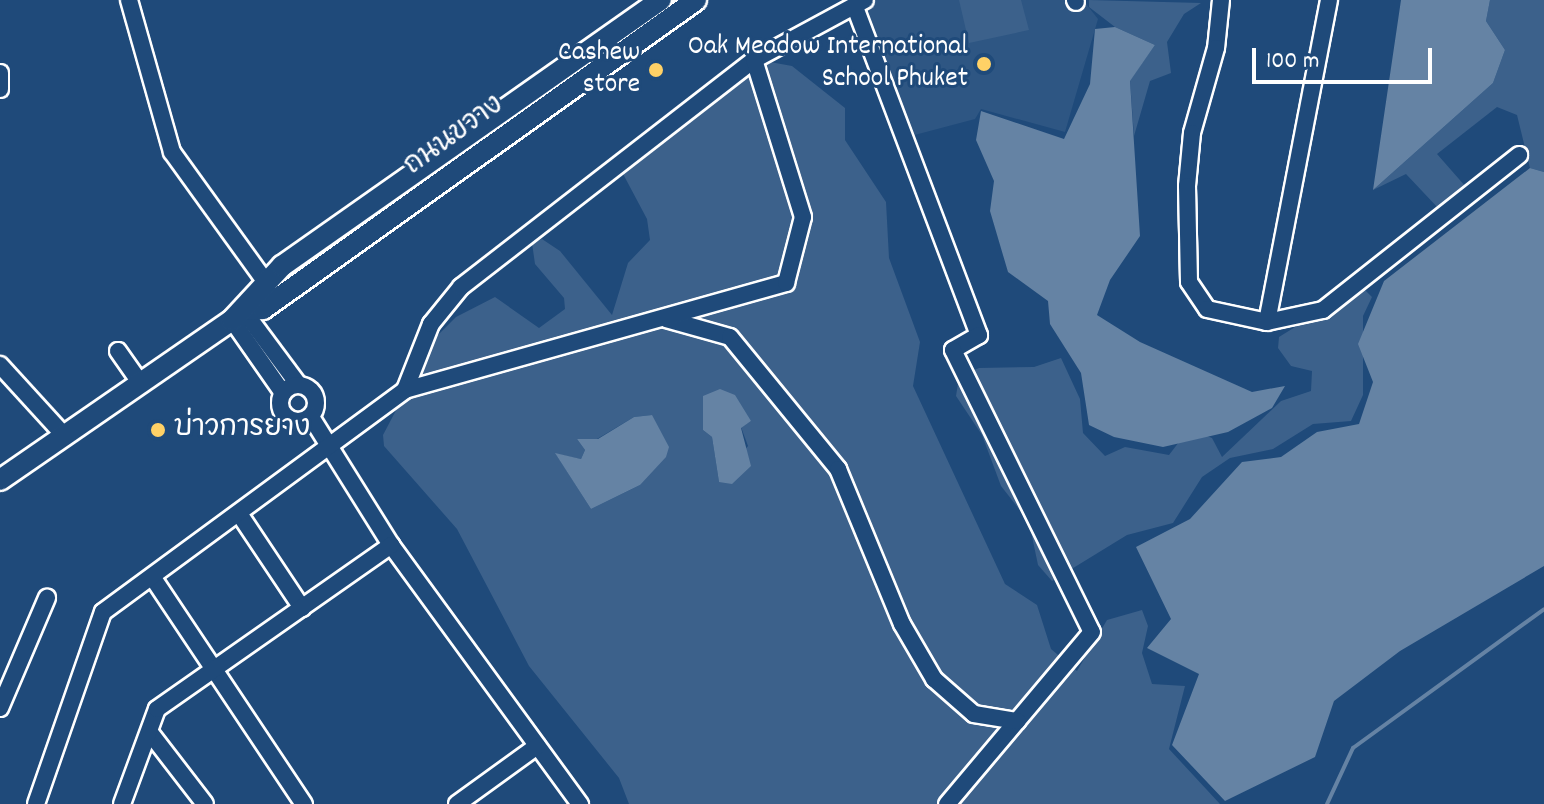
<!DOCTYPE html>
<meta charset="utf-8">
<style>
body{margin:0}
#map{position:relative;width:1544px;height:804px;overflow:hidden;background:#1f4a7a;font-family:Dekko,"Playpen Sans Thai",sans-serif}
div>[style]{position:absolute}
.built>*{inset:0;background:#2e5683}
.green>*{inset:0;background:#3c618b}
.water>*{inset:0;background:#6583a4}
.stream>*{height:4px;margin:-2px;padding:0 2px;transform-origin:2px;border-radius:2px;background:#6583a4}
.roads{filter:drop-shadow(2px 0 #fff) drop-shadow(-2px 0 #fff) drop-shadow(0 2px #fff) drop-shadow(0 -2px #fff)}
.minor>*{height:16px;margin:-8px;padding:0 8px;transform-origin:8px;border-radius:8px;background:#1f4a7a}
.minor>.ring{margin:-8px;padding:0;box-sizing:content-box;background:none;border:16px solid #1f4a7a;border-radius:50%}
.major>*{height:20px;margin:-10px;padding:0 10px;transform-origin:10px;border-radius:10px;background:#1f4a7a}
.dots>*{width:22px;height:22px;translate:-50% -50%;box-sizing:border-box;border:4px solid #1f4a7a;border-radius:50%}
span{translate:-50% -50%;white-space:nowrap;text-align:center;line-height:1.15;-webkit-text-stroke:6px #1f4a7a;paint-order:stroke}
.poi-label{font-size:28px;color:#fff}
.right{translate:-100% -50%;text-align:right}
.left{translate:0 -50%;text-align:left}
.street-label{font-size:28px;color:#fff}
.scale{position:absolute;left:1252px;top:48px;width:180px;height:36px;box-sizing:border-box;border:4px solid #fff;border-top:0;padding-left:10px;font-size:24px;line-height:28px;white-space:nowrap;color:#fff;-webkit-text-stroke:6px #1f4a7a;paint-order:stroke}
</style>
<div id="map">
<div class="built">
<div style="clip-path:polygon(871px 0,1083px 0,1098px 19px,1065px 132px,981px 109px,975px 119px,907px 137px,868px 12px)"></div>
</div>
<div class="green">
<div style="clip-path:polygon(959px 0,1021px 0,1029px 30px,969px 43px)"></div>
<div style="clip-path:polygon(1089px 0,1201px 3px,1184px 14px,1167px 42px,1171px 73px,1150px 81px,1134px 136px,1130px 80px,1155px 45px,1115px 27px,1089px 7px)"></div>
<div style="clip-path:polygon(1490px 0,1544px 0,1544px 172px,1530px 168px,1517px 115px,1497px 107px,1437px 154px,1466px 187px,1439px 209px,1406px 174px,1373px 190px,1493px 83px,1505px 50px,1486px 21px)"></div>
<div style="clip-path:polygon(evenodd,770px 62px,792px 66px,845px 108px,845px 140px,886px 202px,889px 258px,920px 342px,913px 386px,1005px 584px,1037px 605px,1051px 649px,1077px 671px,1107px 620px,1142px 610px,1148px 626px,1142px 653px,1152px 684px,1185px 686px,1169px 749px,1220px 804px,629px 804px,619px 778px,529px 666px,457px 529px,384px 446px,383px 435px,433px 340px,456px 317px,495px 297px,539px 328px,565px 309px,564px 298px,535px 264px,532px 243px,542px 239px,560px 251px,612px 315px,628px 263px,650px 240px,647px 219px,622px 172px,720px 85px,770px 62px,652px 415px,640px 485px,591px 509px,556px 454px,581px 459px,585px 450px,577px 439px,597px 439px,634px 417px,652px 415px,770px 62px,751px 421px,741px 427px,748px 446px,719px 482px,712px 437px,703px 430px,707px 423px,751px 421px)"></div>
<div style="clip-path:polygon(1361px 286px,1372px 297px,1363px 316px,1363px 395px,1351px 421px,1313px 424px,1273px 449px,1230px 458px,1202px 477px,1173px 523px,1127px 535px,1052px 581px,1038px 565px,1029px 522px,1001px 486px,982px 435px,956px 396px,959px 377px,979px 368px,1034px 367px,1061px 358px,1080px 399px,1083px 433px,1105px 456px,1125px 447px,1169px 455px,1182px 438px,1197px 432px,1212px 438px,1222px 457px,1281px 401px,1311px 391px,1312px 371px,1291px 366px,1278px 348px,1279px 337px)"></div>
</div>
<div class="water">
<div style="clip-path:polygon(1401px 0,1490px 0,1486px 21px,1505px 50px,1493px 83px,1373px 190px)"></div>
<div style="clip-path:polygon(1115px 27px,1155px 45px,1130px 81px,1140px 236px,1110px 280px,1097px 315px,1140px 342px,1252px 392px,1285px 386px,1272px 408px,1228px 432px,1163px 447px,1114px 437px,1089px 425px,1081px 373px,1050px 324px,1048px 301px,1008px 272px,990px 211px,994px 181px,976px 140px,981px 111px,1064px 139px,1090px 84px,1095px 29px)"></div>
<div style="clip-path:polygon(1530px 168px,1544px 172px,1544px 566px,1400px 651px,1334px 701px,1315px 757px,1225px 801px,1172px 745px,1199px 674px,1147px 648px,1171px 619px,1136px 547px,1190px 519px,1242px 462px,1281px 457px,1317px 432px,1359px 424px,1373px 382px,1358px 344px,1384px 281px)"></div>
<div style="clip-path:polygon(720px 389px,735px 395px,751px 421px,741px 428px,751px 466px,732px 484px,719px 482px,712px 437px,703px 430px,703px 396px)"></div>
<div style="clip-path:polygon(652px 415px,669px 447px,666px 457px,640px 485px,591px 509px,555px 453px,581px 459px,585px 450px,577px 439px,598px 439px,634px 417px)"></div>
</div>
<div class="stream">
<div style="left:1327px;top:804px;width:62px;rotate:-65.1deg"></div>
<div style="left:1353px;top:748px;width:236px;rotate:-36deg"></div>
</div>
<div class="roads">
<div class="minor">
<div style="left:129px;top:0;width:158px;rotate:74.2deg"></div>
<div style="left:172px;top:152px;width:159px;rotate:54.2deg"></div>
<div style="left:1075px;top:0;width:2px;rotate:63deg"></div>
<div style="left:1221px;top:0;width:48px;rotate:95.9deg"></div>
<div style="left:1216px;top:48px;width:88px;rotate:105.8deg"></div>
<div style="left:1192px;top:133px;width:53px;rotate:95.4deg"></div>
<div style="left:1187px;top:186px;width:96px;rotate:88.8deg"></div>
<div style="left:1189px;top:282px;width:32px;rotate:56deg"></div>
<div style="left:1207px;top:309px;width:61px;rotate:12.2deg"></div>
<div style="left:1267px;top:322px;width:57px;rotate:-12.1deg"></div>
<div style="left:1323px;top:310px;width:250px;rotate:-38.3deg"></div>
<div style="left:855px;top:7px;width:351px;rotate:69.3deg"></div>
<div style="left:979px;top:335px;width:30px;rotate:150deg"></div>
<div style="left:953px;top:350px;width:314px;rotate:63.8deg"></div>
<div style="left:1092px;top:632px;width:225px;rotate:130.1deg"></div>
<div style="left:0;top:73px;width:16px;rotate:90deg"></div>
<div style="left:243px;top:310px;width:92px;rotate:53.4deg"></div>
<div style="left:666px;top:319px;width:66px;rotate:15.7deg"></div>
<div style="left:730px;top:337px;width:171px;rotate:50.7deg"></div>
<div style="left:838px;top:469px;width:168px;rotate:67.6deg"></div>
<div style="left:902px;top:624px;width:64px;rotate:59.8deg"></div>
<div style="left:934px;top:679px;width:53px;rotate:41.2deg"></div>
<div style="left:974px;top:714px;width:44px;rotate:9.2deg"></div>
<div style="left:232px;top:320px;width:89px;rotate:55.1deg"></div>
<div style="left:1267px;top:322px;width:328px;rotate:-79.1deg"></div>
<div style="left:118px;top:351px;width:39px;rotate:55deg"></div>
<div style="left:0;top:365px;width:95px;rotate:47.6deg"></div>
<div class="ring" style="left:280px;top:385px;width:20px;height:20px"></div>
<div style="left:405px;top:390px;width:71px;rotate:-68.5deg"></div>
<div style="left:431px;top:324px;width:48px;rotate:-51deg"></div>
<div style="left:461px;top:287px;width:371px;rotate:-37.8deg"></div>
<div style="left:754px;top:60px;width:126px;rotate:-28.4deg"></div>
<div style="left:311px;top:417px;width:151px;rotate:58deg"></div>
<div style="left:391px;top:545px;width:321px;rotate:53.9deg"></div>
<div style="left:240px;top:515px;width:112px;rotate:56.3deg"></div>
<div style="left:153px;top:578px;width:272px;rotate:56.3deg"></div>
<div style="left:0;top:708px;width:120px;rotate:-66.9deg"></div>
<div style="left:151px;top:734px;width:88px;rotate:52.4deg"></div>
<div style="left:36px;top:804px;width:203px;rotate:-70.8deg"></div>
<div style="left:103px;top:612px;width:375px;rotate:-36.3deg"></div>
<div style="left:405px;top:390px;width:396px;rotate:-15.7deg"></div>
<div style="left:786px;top:283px;width:68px;rotate:-75.6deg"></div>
<div style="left:803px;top:217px;width:164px;rotate:-107.3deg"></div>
<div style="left:122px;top:804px;width:101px;rotate:-69.8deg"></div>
<div style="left:157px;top:709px;width:286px;rotate:-35deg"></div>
<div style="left:457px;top:804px;width:99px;rotate:-35.9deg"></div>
</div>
<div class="major">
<div style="left:243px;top:310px;width:20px;rotate:-3deg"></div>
<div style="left:263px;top:309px;width:532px;rotate:-35.51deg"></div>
<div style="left:0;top:480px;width:282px;rotate:-34.6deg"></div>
<div style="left:232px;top:320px;width:74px;rotate:-47.2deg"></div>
<div style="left:282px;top:266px;width:463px;rotate:-35.1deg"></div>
</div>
</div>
<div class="dots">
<div style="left:984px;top:64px;background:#ffd166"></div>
<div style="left:656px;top:70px;background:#ffd166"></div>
<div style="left:158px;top:430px;background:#ffd166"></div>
</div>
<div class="poi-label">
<span class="right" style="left:968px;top:64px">Oak Meadow International<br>School Phuket</span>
<span class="right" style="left:640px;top:70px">Cashew<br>store</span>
<span class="left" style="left:174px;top:430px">บ่าวการยาง</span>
</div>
<div class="street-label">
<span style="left:455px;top:137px;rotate:-36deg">ถนนขวาง</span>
</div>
<div class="scale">100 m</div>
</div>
